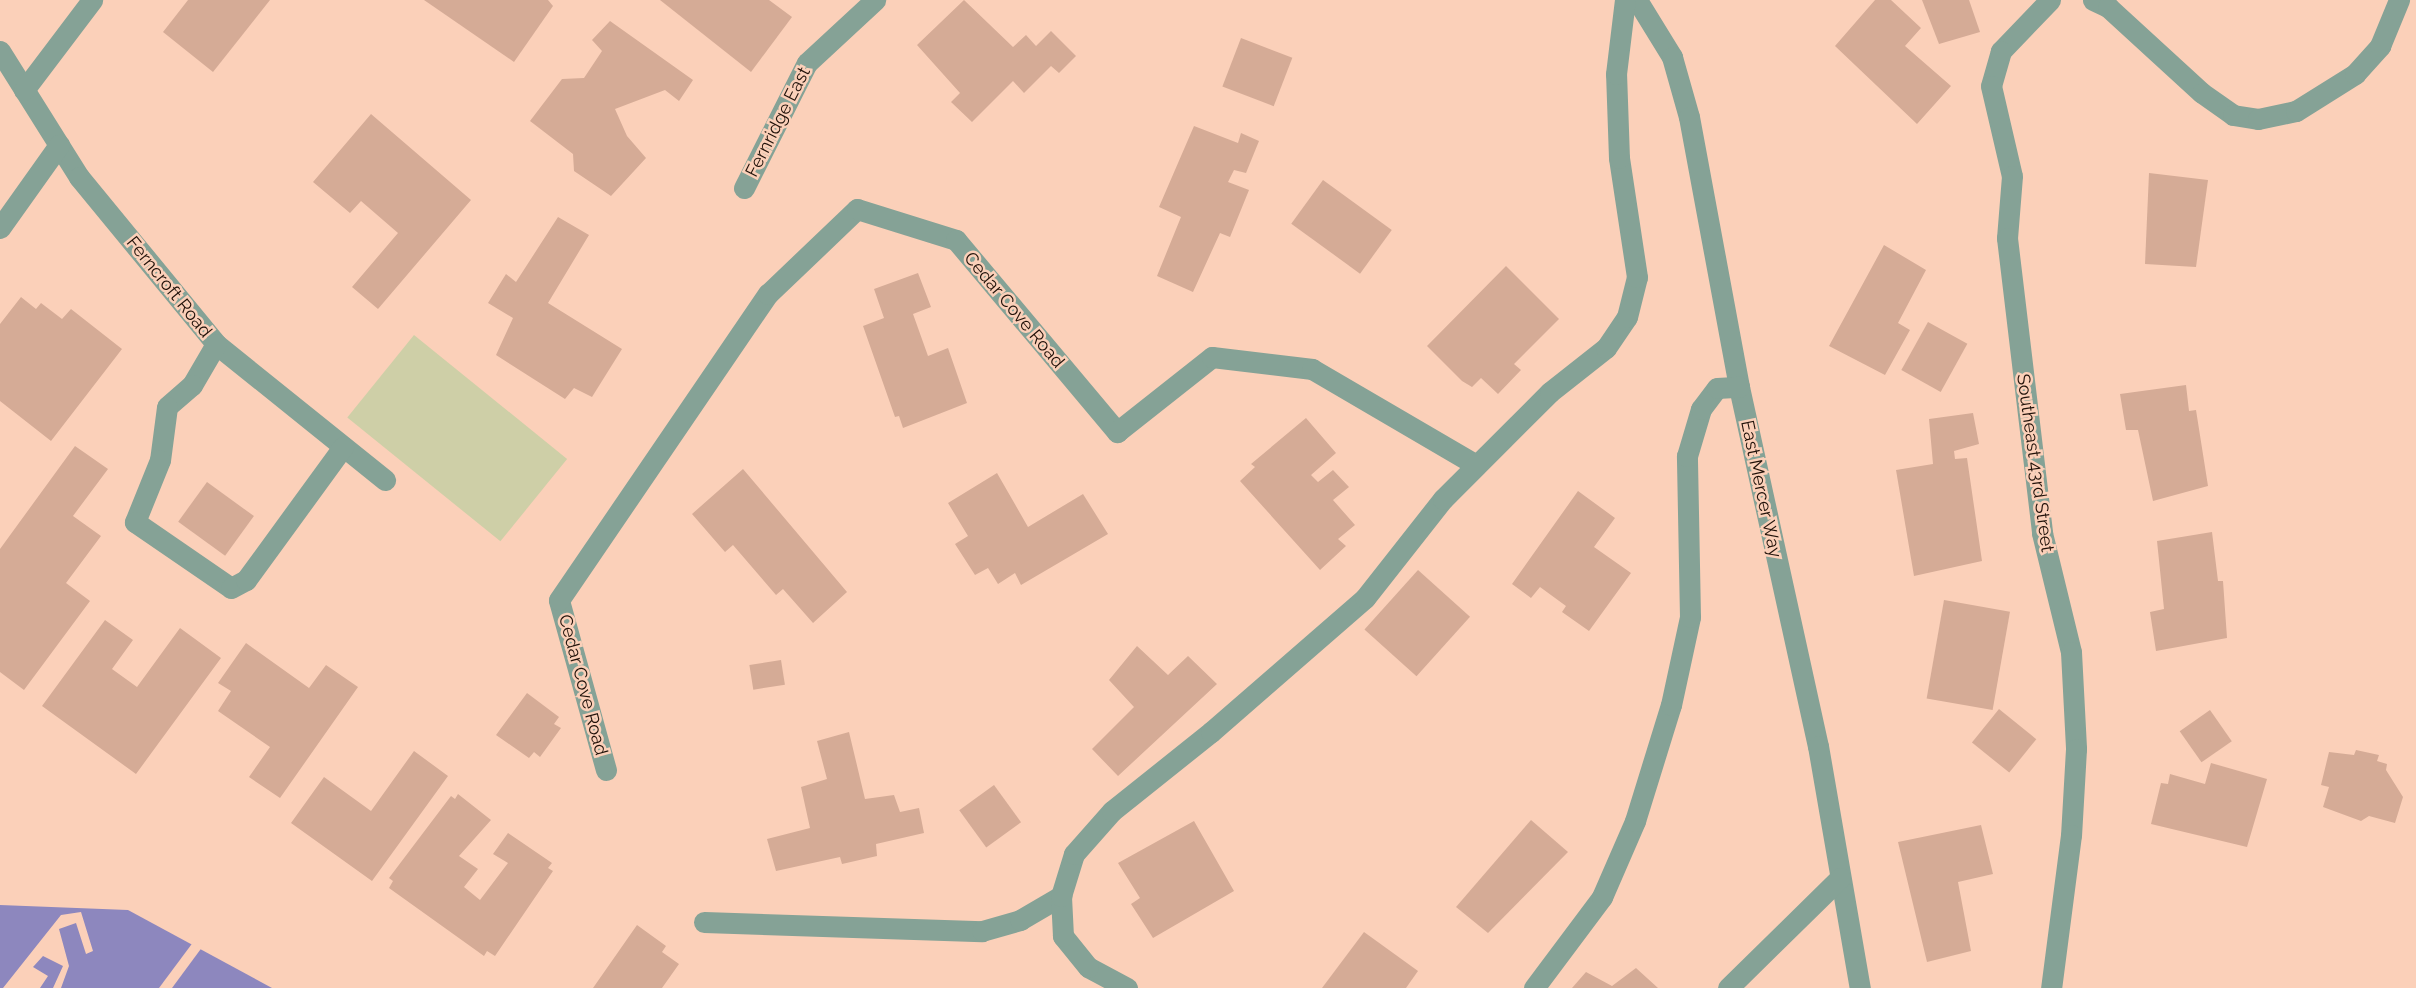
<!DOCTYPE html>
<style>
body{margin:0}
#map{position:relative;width:2416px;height:988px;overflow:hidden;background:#fbd0b9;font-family:Raleway,sans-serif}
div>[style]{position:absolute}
.green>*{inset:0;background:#cecfa7;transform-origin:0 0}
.water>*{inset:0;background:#8d87be}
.pier>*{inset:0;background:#fbd0b9}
.building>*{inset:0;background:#d5ab96;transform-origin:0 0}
.minor>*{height:21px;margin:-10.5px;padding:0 10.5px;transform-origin:10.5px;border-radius:10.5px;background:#85a296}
span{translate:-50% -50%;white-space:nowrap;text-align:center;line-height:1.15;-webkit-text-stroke:5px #fbd0b9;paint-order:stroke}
.street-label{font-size:18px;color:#201109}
</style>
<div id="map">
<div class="green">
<div style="left:414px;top:335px;width:197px;height:106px;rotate:39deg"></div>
</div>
<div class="water">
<div style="clip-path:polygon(0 905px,128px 910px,272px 988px,0 988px)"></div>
</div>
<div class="pier">
<div style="clip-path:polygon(81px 912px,93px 951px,86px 954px,76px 923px,59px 929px,69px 966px,61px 988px,53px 988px,63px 966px,43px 956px,33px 967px,48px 976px,40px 988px,3px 988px,61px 915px)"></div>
<div style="clip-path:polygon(194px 941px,203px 946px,172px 988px,159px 988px)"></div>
</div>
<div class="building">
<div style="clip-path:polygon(188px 0,270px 0,213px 72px,163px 32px)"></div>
<div style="clip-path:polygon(424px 0,548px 0,553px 6px,514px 62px)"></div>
<div style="clip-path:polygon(660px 0,769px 0,792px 17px,751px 72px)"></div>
<div style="clip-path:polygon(964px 0,1013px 47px,1026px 35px,1036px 46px,1051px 31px,1076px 56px,1059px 73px,1051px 66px,1024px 93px,1013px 81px,972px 122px,951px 102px,960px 93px,917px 45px)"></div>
<div style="clip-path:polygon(1875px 0,1891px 0,1921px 28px,1905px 46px,1951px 86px,1917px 124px,1835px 46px)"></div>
<div style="clip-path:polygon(1922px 0,1969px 0,1980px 32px,1939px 44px)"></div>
<div style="clip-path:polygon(610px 21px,693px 80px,679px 101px,665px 90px,615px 109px,627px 136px,646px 158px,611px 196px,574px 171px,573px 154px,530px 121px,562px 79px,584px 78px,602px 51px,592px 40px)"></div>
<div style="left:1241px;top:38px;width:55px;height:52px;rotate:21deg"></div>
<div style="clip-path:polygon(371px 114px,471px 200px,378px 309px,352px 287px,398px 233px,361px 201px,350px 213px,313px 182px)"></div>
<div style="clip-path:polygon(1194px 126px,1238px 143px,1241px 133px,1259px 141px,1246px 173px,1234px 170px,1228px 182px,1249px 190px,1230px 237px,1220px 233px,1193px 292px,1157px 276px,1181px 217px,1159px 207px)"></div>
<div style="clip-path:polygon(2149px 173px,2208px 180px,2196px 267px,2145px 264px)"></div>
<div style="left:1323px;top:180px;width:85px;height:54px;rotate:36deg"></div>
<div style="clip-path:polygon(558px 217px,589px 235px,548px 303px,622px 349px,592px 397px,574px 388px,565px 399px,496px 355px,513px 318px,488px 303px,506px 274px,516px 282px)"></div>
<div style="clip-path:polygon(1884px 245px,1926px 270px,1898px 323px,1910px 330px,1885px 375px,1829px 346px)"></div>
<div style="clip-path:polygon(1506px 266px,1559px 319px,1514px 364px,1521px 370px,1498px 394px,1481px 378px,1472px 387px,1462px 381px,1427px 346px)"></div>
<div style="clip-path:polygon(918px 273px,931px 307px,913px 314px,928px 356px,948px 348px,967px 403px,903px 428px,899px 416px,895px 417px,863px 326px,884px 318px,874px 289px)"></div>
<div style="clip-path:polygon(21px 297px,36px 309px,41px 303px,62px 319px,71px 309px,122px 349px,51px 441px,0 401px,0 324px)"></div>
<div style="left:1928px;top:322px;width:45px;height:55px;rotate:29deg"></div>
<div style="clip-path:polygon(2186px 385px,2189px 411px,2196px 410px,2208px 486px,2153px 501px,2138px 430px,2126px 430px,2120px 394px)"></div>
<div style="clip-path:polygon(1973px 413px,1979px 444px,1954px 451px,1955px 459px,1967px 458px,1982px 561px,1914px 576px,1896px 470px,1933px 464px,1929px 419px)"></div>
<div style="clip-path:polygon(1306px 418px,1336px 453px,1311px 475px,1318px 482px,1333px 470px,1349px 487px,1333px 500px,1355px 525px,1338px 539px,1346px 546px,1320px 570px,1240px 481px,1255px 467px,1251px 464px)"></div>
<div style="clip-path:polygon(75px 446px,108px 469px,73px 516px,101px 536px,66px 583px,90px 601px,24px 690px,0 672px,0 549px)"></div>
<div style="clip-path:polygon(743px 469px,847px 592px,813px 623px,783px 589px,776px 595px,733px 545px,725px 552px,692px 514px)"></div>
<div style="clip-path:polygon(997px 473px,1028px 527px,1083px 494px,1108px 534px,1021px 585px,1015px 573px,998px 584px,988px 568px,975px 575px,955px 544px,968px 536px,948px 503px)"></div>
<div style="left:207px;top:482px;width:58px;height:49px;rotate:36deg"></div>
<div style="clip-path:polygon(1578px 491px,1615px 518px,1594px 547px,1631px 573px,1589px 631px,1562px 612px,1566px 606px,1540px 587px,1531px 598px,1512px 584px)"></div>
<div style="clip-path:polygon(2212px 532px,2218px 581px,2223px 581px,2227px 638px,2156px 651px,2150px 612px,2164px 609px,2157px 541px)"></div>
<div style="left:1418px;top:570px;width:70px;height:80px;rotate:42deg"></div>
<div style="left:1944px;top:600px;width:67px;height:100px;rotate:10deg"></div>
<div style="clip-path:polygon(105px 620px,133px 640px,112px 669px,137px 687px,180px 628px,221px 658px,136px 774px,42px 706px)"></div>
<div style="clip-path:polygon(246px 643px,309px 688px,326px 665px,358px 687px,280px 798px,249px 777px,270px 747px,218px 711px,231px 691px,218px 683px)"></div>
<div style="clip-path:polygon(1137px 646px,1168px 675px,1188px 656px,1217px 684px,1118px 776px,1092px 749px,1134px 707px,1109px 680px)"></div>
<div style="left:781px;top:660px;width:25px;height:32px;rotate:81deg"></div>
<div style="clip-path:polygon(527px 693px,559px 717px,554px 724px,561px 728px,540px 757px,534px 752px,529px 758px,496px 735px)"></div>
<div style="left:1999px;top:709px;width:48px;height:43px;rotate:39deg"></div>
<div style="left:2210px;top:710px;width:38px;height:37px;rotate:55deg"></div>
<div style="clip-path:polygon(849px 732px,865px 799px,894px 795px,900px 812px,919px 808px,924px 833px,876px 844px,877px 856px,842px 864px,840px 857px,776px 871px,767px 839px,810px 828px,801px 787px,827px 779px,817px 741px)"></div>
<div style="clip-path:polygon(2356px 750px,2379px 755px,2377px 761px,2387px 764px,2386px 770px,2403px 797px,2395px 823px,2369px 816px,2361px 821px,2323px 807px,2329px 787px,2321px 785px,2329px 752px,2354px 755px)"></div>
<div style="clip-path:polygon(414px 751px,448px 776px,372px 881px,291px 823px,324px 777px,371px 811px)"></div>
<div style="clip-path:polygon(2211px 763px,2267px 779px,2247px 847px,2151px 824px,2161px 783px,2168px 784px,2170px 774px,2205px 784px)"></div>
<div style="left:994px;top:785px;width:46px;height:43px;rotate:54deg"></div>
<div style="clip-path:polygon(458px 794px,491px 820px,459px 856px,478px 869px,464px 887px,480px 900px,508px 863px,493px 854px,508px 833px,552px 863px,548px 868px,553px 871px,495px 956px,487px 951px,484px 956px,389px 888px,393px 881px,389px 878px,451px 796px,455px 799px)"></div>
<div style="clip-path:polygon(1531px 820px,1568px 852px,1488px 933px,1456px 907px)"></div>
<div style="clip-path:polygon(1194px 821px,1234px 891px,1153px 938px,1131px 904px,1140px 898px,1118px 863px)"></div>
<div style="clip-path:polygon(1981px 825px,1993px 874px,1958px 882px,1971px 951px,1927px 962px,1898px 842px)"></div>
<div style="clip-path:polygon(637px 925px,666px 946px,662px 952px,679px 964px,662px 988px,593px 988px)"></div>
<div style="clip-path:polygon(1364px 932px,1418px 971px,1406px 988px,1322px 988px)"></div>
<div style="clip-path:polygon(1636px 968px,1658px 988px,1572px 988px,1586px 972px,1612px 986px)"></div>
</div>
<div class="minor">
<div style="left:1637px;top:0;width:67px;rotate:58.4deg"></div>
<div style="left:1672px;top:57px;width:62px;rotate:74.2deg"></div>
<div style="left:1689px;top:117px;width:275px;rotate:79.5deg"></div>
<div style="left:1739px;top:387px;width:368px;rotate:77.6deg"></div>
<div style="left:1818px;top:746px;width:246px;rotate:80.2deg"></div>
<div style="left:2050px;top:0;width:71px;rotate:133.9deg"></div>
<div style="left:2001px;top:51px;width:36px;rotate:106deg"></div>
<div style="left:1991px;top:86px;width:92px;rotate:76.9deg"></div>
<div style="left:2012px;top:176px;width:62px;rotate:94.6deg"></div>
<div style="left:2007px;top:238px;width:297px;rotate:83.2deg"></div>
<div style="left:2042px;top:533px;width:122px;rotate:76.3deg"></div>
<div style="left:2071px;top:652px;width:97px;rotate:87deg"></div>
<div style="left:2076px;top:749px;width:86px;rotate:93.3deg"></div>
<div style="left:2071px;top:835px;width:154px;rotate:97.4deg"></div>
<div style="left:2093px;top:0;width:17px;rotate:25deg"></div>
<div style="left:2108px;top:7px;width:127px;rotate:42.5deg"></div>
<div style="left:2202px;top:93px;width:38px;rotate:35deg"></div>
<div style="left:2233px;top:115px;width:25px;rotate:9deg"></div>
<div style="left:2258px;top:119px;width:39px;rotate:-12deg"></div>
<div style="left:2296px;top:111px;width:70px;rotate:-32.1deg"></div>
<div style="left:2355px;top:74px;width:38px;rotate:-48deg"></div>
<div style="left:2380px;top:46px;width:50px;rotate:-67.6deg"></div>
<div style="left:0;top:51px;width:149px;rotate:57.9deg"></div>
<div style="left:79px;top:177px;width:216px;rotate:50.6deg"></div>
<div style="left:216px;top:344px;width:217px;rotate:38.8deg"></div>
<div style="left:24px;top:90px;width:113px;rotate:-52.9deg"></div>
<div style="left:744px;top:188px;width:140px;rotate:-63.3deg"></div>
<div style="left:807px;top:63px;width:93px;rotate:-42.8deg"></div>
<div style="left:0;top:228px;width:102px;rotate:-54.6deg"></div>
<div style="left:216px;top:344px;width:48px;rotate:120.3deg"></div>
<div style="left:192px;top:385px;width:33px;rotate:139deg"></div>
<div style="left:167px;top:407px;width:53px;rotate:97.5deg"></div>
<div style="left:160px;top:460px;width:67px;rotate:112deg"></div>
<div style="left:135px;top:522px;width:116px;rotate:34.5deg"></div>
<div style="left:231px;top:588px;width:17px;rotate:-28deg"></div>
<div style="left:246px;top:580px;width:165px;rotate:-53.9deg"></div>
<div style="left:606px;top:770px;width:176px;rotate:-105.5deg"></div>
<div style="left:559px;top:600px;width:371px;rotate:-55.7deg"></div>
<div style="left:768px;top:294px;width:123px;rotate:-43.7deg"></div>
<div style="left:857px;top:209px;width:104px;rotate:17.4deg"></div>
<div style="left:956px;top:240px;width:251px;rotate:50deg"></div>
<div style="left:1117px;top:432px;width:121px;rotate:-38.3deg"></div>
<div style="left:1212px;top:357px;width:101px;rotate:6.8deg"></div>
<div style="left:1312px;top:369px;width:190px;rotate:30.3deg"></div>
<div style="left:704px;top:922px;width:278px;rotate:1.9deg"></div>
<div style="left:982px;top:931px;width:40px;rotate:-16deg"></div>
<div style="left:1020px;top:920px;width:48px;rotate:-30.3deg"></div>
<div style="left:1127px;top:988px;width:44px;rotate:-151.7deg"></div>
<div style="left:1088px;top:967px;width:40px;rotate:-129deg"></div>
<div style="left:1063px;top:936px;width:40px;rotate:-92.9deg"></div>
<div style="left:1061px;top:896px;width:44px;rotate:-72.8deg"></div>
<div style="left:1074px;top:854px;width:57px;rotate:-48.5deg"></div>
<div style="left:1112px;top:811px;width:127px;rotate:-38.6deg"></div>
<div style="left:1211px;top:732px;width:204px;rotate:-41deg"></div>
<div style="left:1365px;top:598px;width:126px;rotate:-51.8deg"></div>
<div style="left:1443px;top:499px;width:151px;rotate:-45deg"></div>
<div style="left:1550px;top:392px;width:71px;rotate:-38.2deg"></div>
<div style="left:1606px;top:348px;width:37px;rotate:-56deg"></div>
<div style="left:1627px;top:317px;width:41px;rotate:-76deg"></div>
<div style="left:1637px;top:277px;width:120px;rotate:-98.6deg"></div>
<div style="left:1619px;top:158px;width:84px;rotate:-92deg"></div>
<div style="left:1616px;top:74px;width:75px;rotate:-83.1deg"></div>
<div style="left:1534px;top:988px;width:114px;rotate:-53.2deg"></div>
<div style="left:1602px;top:897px;width:83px;rotate:-66.5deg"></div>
<div style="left:1635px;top:821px;width:121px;rotate:-72.8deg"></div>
<div style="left:1671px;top:705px;width:90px;rotate:-77.8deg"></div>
<div style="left:1690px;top:617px;width:161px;rotate:-91.1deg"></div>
<div style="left:1687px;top:456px;width:49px;rotate:-73.4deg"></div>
<div style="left:1701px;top:409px;width:26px;rotate:-53deg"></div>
<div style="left:1717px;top:388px;width:22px;rotate:-3deg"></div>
<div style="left:1728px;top:988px;width:157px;rotate:-44.5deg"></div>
</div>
<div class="street-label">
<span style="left:778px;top:122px;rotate:-63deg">Fernridge East</span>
<span style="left:169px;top:287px;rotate:51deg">Ferncroft Road</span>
<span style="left:1014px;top:310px;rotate:50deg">Cedar Cove Road</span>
<span style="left:2035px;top:463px;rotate:82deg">Southeast 43rd Street</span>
<span style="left:1761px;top:489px;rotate:78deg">East Mercer Way</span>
<span style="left:583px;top:685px;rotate:75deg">Cedar Cove Road</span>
</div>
</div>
